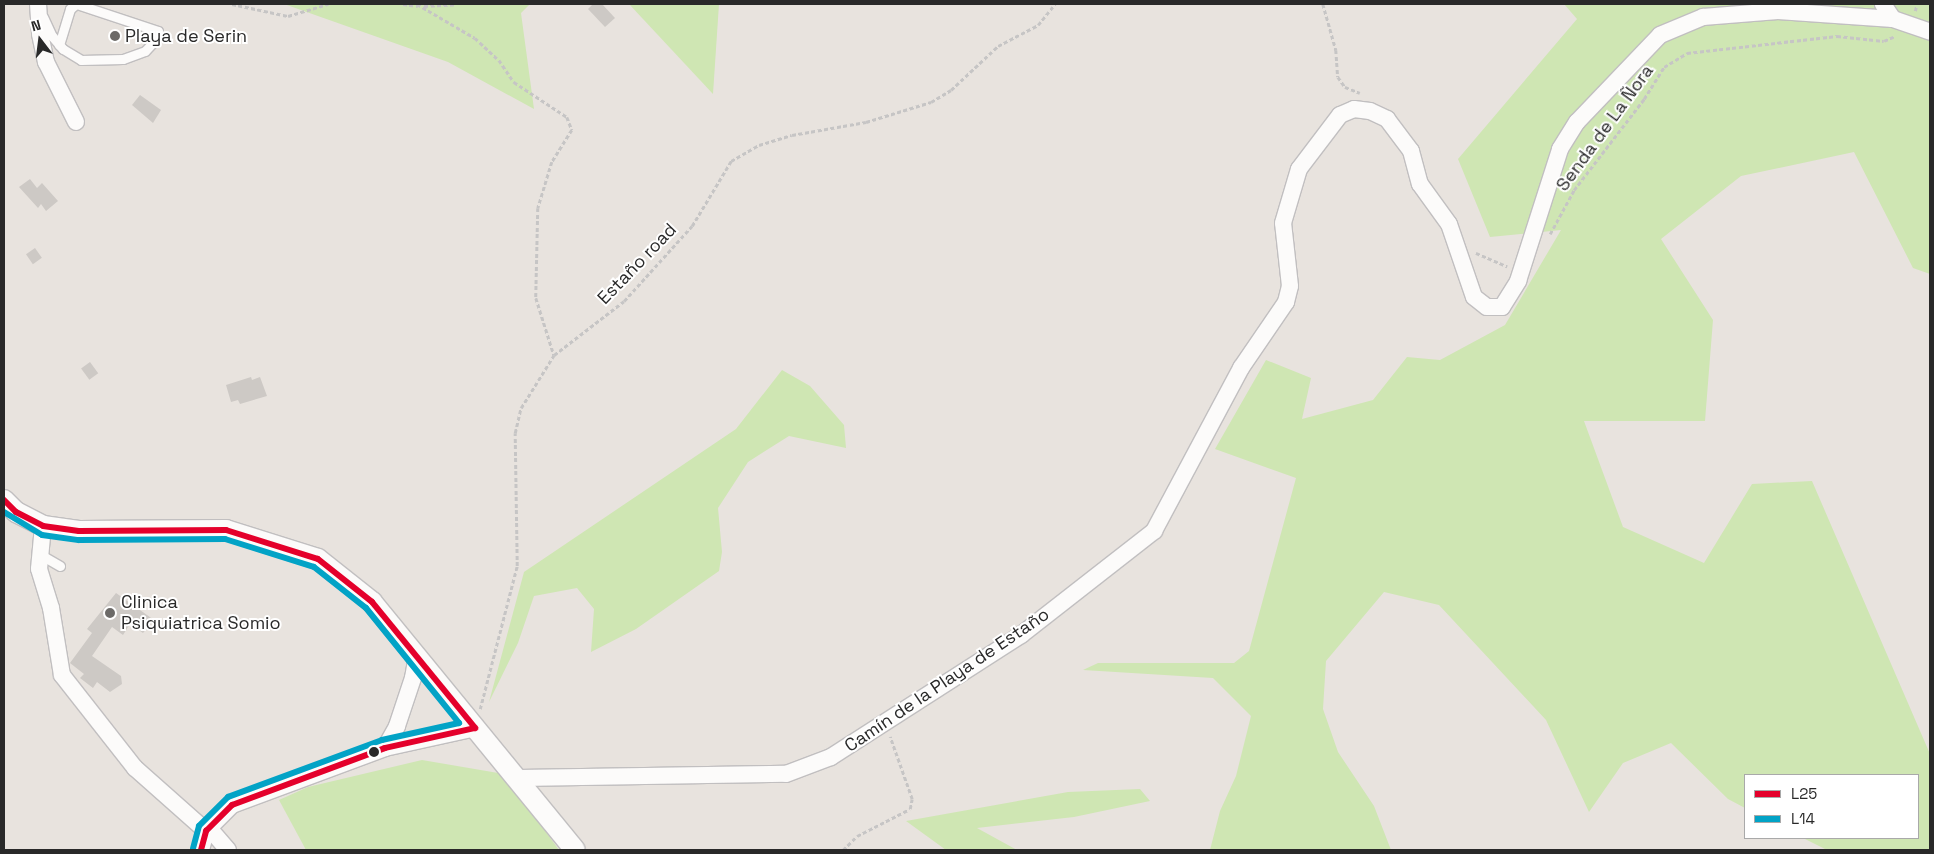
<!DOCTYPE html>
<meta charset="utf-8">
<style>
body{margin:0}
#map{position:relative;width:1934px;height:854px;overflow:hidden;background:#e8e3de;font-family:"Space Grotesk",sans-serif}
div>[style]{position:absolute}
.green>*{inset:0;background:#cfe6b3}
.building>*{inset:0;background:#cdc9c5;transform-origin:0 0}
.path>*{height:2.5px;margin-top:-1.25px;transform-origin:0;background:repeating-linear-gradient(90deg,#c6c5c5 0 4px,transparent 0 6.5px)}
.roads{filter:drop-shadow(1px 0 #c1bfc0) drop-shadow(-1px 0 #c1bfc0) drop-shadow(0 1px #c1bfc0) drop-shadow(0 -1px #c1bfc0)}
.service>*{height:9px;margin:-4.5px;padding:0 4.5px;transform-origin:4.5px;border-radius:4.5px;background:#fcfbfa}
.minor>*{height:16px;margin:-8px;padding:0 8px;transform-origin:8px;border-radius:8px;background:#fcfbfa}
.tertiary>*{height:20px;margin:-10px;padding:0 10px;transform-origin:10px;border-radius:10px;background:#fcfbfa}
.bus-1>*{height:6px;margin:-3px;padding:0 3px;transform-origin:3px;border-radius:3px;background:#e4002b}
.bus-2>*{height:6px;margin:-3px;padding:0 3px;transform-origin:3px;border-radius:3px;background:#02a3c6}
.dots>*{width:14px;height:14px;translate:-50% -50%;box-sizing:border-box;border:2px solid #fff;border-radius:50%}
span{translate:-50% -50%;white-space:nowrap;text-align:center;line-height:1.15;-webkit-text-stroke:4px #fff;paint-order:stroke}
.poi-label{font-size:18px;color:#292929}
.left{translate:0 -50%;text-align:left}
.street-label{font-size:18px;color:#292929}
.frame{position:absolute;inset:0;border:5px solid #292929;pointer-events:none}
.legend{position:absolute;left:1744px;top:774px;width:175px;height:65px;box-sizing:border-box;background:#fff;border:1px solid #a9a9a9;margin:0;padding:6px 9px;list-style:none;font-size:15px;color:#292929}
.legend li{display:flex;align-items:center;gap:10px;height:25px}
.legend b{width:25px;border:1px solid #a9a9a9}
.north{position:absolute;left:15px;top:15px;width:50px;height:50px;-webkit-text-stroke:4px #fff;paint-order:stroke;rotate:345deg;font-size:14px;font-weight:700;line-height:20px;text-align:center;color:#292929}
.north::after{content:'';display:block;margin:auto;width:18px;height:22px;background:#292929;clip-path:polygon(50% 0,100% 100%,50% 72%,0 100%)}
</style>
<div id="map">
<div class="green">
<div style="clip-path:polygon(284px 4px,530px 4px,521px 13px,534px 109px,448px 62px)"></div>
<div style="clip-path:polygon(629px 4px,719px 4px,713px 94px)"></div>
<div style="clip-path:polygon(1564px 4px,1930px 4px,1930px 274px,1913px 268px,1854px 152px,1741px 176px,1661px 239px,1713px 320px,1705px 421px,1584px 421px,1623px 527px,1704px 563px,1752px 484px,1812px 481px,1930px 754px,1930px 850px,1827px 850px,1803px 838px,1918px 838px,1918px 775px,1745px 775px,1745px 808px,1728px 799px,1671px 743px,1623px 763px,1589px 812px,1546px 720px,1439px 605px,1384px 592px,1326px 661px,1323px 709px,1338px 752px,1374px 806px,1391px 850px,1210px 850px,1220px 811px,1236px 776px,1251px 716px,1213px 678px,1083px 670px,1098px 663px,1234px 663px,1249px 651px,1296px 478px,1215px 449px,1266px 360px,1311px 378px,1302px 419px,1373px 400px,1407px 357px,1440px 360px,1505px 325px,1561px 230px,1490px 237px,1458px 159px,1577px 19px)"></div>
<div style="clip-path:polygon(782px 370px,810px 386px,844px 425px,846px 448px,789px 436px,748px 462px,718px 508px,722px 552px,719px 571px,636px 629px,591px 652px,594px 609px,577px 588px,534px 596px,518px 643px,489px 702px,524px 572px,736px 429px)"></div>
<div style="clip-path:polygon(422px 760px,504px 774px,559px 850px,306px 850px,279px 800px,308px 787px)"></div>
<div style="clip-path:polygon(1140px 789px,1150px 801px,1074px 817px,977px 828px,1017px 850px,946px 850px,906px 821px,1068px 792px)"></div>
</div>
<div class="building">
<div style="clip-path:polygon(593px 4px,602px 4px,615px 18px,605px 27px,588px 9px)"></div>
<div style="clip-path:polygon(140px 95px,161px 110px,153px 123px,132px 105px)"></div>
<div style="clip-path:polygon(30px 179px,37px 188px,42px 183px,58px 201px,46px 211px,41px 204px,38px 208px,19px 187px)"></div>
<div style="left:35px;top:248px;width:12px;height:11px;rotate:55deg"></div>
<div style="left:90px;top:362px;width:14px;height:11px;rotate:54deg"></div>
<div style="clip-path:polygon(251px 377px,252px 380px,260px 377px,267px 396px,240px 404px,238px 400px,231px 402px,226px 385px)"></div>
<div style="clip-path:polygon(116px 593px,154px 620px,143px 633px,130px 624px,123px 635px,112px 627px,92px 656px,121px 676px,122px 684px,110px 692px,97px 682px,93px 688px,80px 678px,84px 674px,70px 663px,92px 633px,87px 629px)"></div>
</div>
<div class="path">
<div style="left:232px;top:4px;width:57px;rotate:12.1deg"></div>
<div style="left:288px;top:16px;width:42px;rotate:-16.7deg"></div>
<div style="left:403px;top:4px;width:15px;rotate:8deg"></div>
<div style="left:417px;top:4px;width:67px;rotate:30.4deg"></div>
<div style="left:475px;top:38px;width:33px;rotate:43deg"></div>
<div style="left:499px;top:60px;width:27px;rotate:56deg"></div>
<div style="left:514px;top:82px;width:64px;rotate:33.4deg"></div>
<div style="left:567px;top:117px;width:14px;rotate:69deg"></div>
<div style="left:572px;top:130px;width:38px;rotate:122deg"></div>
<div style="left:552px;top:162px;width:48px;rotate:106.9deg"></div>
<div style="left:538px;top:208px;width:90px;rotate:91.3deg"></div>
<div style="left:536px;top:298px;width:60px;rotate:72.5deg"></div>
<div style="left:1323px;top:4px;width:48px;rotate:74.2deg"></div>
<div style="left:1336px;top:50px;width:27px;rotate:86deg"></div>
<div style="left:1338px;top:77px;width:12px;rotate:55deg"></div>
<div style="left:1345px;top:87px;width:16px;rotate:22deg"></div>
<div style="left:424px;top:6px;width:33px;rotate:-3deg"></div>
<div style="left:1915px;top:11px;width:7px;rotate:-74deg"></div>
<div style="left:1550px;top:234px;width:50px;rotate:-61.4deg"></div>
<div style="left:1574px;top:190px;width:115px;rotate:-52.4deg"></div>
<div style="left:1644px;top:99px;width:38px;rotate:-58deg"></div>
<div style="left:1664px;top:67px;width:27px;rotate:-31deg"></div>
<div style="left:1687px;top:53px;width:151px;rotate:-6.5deg"></div>
<div style="left:1837px;top:36px;width:47px;rotate:6.1deg"></div>
<div style="left:1884px;top:41px;width:12px;rotate:-24deg"></div>
<div style="left:1476px;top:253px;width:34px;rotate:23deg"></div>
<div style="left:480px;top:709px;width:148px;rotate:-75.5deg"></div>
<div style="left:517px;top:566px;width:133px;rotate:-90.9deg"></div>
<div style="left:515px;top:433px;width:26px;rotate:-77deg"></div>
<div style="left:521px;top:408px;width:62px;rotate:-58.1deg"></div>
<div style="left:554px;top:355px;width:88px;rotate:-37.6deg"></div>
<div style="left:624px;top:301px;width:101px;rotate:-47.8deg"></div>
<div style="left:692px;top:226px;width:76px;rotate:-59deg"></div>
<div style="left:731px;top:161px;width:32px;rotate:-30deg"></div>
<div style="left:759px;top:145px;width:34px;rotate:-17deg"></div>
<div style="left:792px;top:135px;width:75px;rotate:-10deg"></div>
<div style="left:866px;top:122px;width:68px;rotate:-17.1deg"></div>
<div style="left:931px;top:102px;width:23px;rotate:-31deg"></div>
<div style="left:951px;top:90px;width:64px;rotate:-43.1deg"></div>
<div style="left:998px;top:46px;width:45px;rotate:-27.7deg"></div>
<div style="left:1038px;top:25px;width:27px;rotate:-51deg"></div>
<div style="left:843px;top:850px;width:20px;rotate:-45deg"></div>
<div style="left:857px;top:836px;width:59px;rotate:-27deg"></div>
<div style="left:910px;top:809px;width:10px;rotate:-79deg"></div>
<div style="left:912px;top:799px;width:66px;rotate:-109.5deg"></div>
</div>
<div class="roads">
<div class="service">
<div style="left:43px;top:17px;width:21px;rotate:65deg"></div>
<div style="left:52px;top:36px;width:17px;rotate:50deg"></div>
<div style="left:63px;top:49px;width:21px;rotate:31deg"></div>
<div style="left:81px;top:60px;width:42px;rotate:-1.4deg"></div>
<div style="left:123px;top:59px;width:23px;rotate:-20deg"></div>
<div style="left:145px;top:51px;width:16px;rotate:-47deg"></div>
<div style="left:156px;top:39px;width:8px;rotate:-76deg"></div>
<div style="left:158px;top:31px;width:85px;rotate:-161.6deg"></div>
<div style="left:59px;top:45px;width:38px;rotate:-73deg"></div>
<div style="left:70px;top:9px;width:8px;rotate:-40deg"></div>
<div style="left:41px;top:555px;width:22px;rotate:30deg"></div>
</div>
<div class="minor">
<div style="left:38px;top:4px;width:30px;rotate:86deg"></div>
<div style="left:40px;top:34px;width:29px;rotate:78deg"></div>
<div style="left:46px;top:62px;width:67px;rotate:63.4deg"></div>
<div style="left:1893px;top:19px;width:39px;rotate:19deg"></div>
<div style="left:43px;top:526px;width:43px;rotate:95.3deg"></div>
<div style="left:39px;top:569px;width:41px;rotate:72.9deg"></div>
<div style="left:51px;top:608px;width:68px;rotate:80.7deg"></div>
<div style="left:62px;top:675px;width:118px;rotate:51.9deg"></div>
<div style="left:135px;top:768px;width:95px;rotate:41.6deg"></div>
<div style="left:385px;top:748px;width:25px;rotate:-61deg"></div>
<div style="left:397px;top:726px;width:51px;rotate:-71.6deg"></div>
<div style="left:413px;top:678px;width:23px;rotate:-80deg"></div>
<div style="left:519px;top:778px;width:267px;rotate:-0.9deg"></div>
<div style="left:786px;top:774px;width:48px;rotate:-20.7deg"></div>
<div style="left:831px;top:757px;width:226px;rotate:-32.7deg"></div>
<div style="left:1021px;top:635px;width:169px;rotate:-38deg"></div>
<div style="left:1154px;top:531px;width:185px;rotate:-61.9deg"></div>
<div style="left:1241px;top:368px;width:80px;rotate:-55.7deg"></div>
<div style="left:1286px;top:302px;width:16px;rotate:-76deg"></div>
<div style="left:1290px;top:286px;width:63px;rotate:-96.3deg"></div>
<div style="left:1283px;top:223px;width:56px;rotate:-73.5deg"></div>
<div style="left:1299px;top:169px;width:68px;rotate:-52.8deg"></div>
<div style="left:1340px;top:115px;width:15px;rotate:-23deg"></div>
<div style="left:1354px;top:109px;width:16px;rotate:7deg"></div>
<div style="left:1370px;top:111px;width:19px;rotate:25deg"></div>
<div style="left:1387px;top:119px;width:40px;rotate:53deg"></div>
<div style="left:1411px;top:151px;width:34px;rotate:75deg"></div>
<div style="left:1420px;top:184px;width:49px;rotate:54.1deg"></div>
<div style="left:1449px;top:224px;width:77px;rotate:71.1deg"></div>
<div style="left:1474px;top:297px;width:16px;rotate:38deg"></div>
<div style="left:1487px;top:307px;width:15px"></div>
<div style="left:1502px;top:307px;width:31px;rotate:-58deg"></div>
<div style="left:1518px;top:281px;width:139px;rotate:-72.3deg"></div>
<div style="left:1560px;top:149px;width:32px;rotate:-58deg"></div>
<div style="left:1577px;top:122px;width:120px;rotate:-46.3deg"></div>
<div style="left:1660px;top:35px;width:47px;rotate:-22.7deg"></div>
<div style="left:1703px;top:17px;width:75px;rotate:-4.6deg"></div>
<div style="left:1778px;top:11px;width:115px;rotate:4deg"></div>
<div style="left:1893px;top:19px;width:18px;rotate:-124deg"></div>
<div style="left:209px;top:828px;width:29px;rotate:49deg"></div>
<div style="left:201px;top:850px;width:20px;rotate:-75deg"></div>
<div style="left:206px;top:831px;width:37px;rotate:-45deg"></div>
<div style="left:232px;top:805px;width:163px;rotate:-20.4deg"></div>
<div style="left:385px;top:748px;width:92px;rotate:-12.5deg"></div>
</div>
<div class="tertiary">
<div style="left:4px;top:500px;width:17px;rotate:45deg"></div>
<div style="left:16px;top:512px;width:30px;rotate:27deg"></div>
<div style="left:43px;top:526px;width:36px;rotate:8deg"></div>
<div style="left:79px;top:531px;width:147px;rotate:-0.4deg"></div>
<div style="left:226px;top:530px;width:96px;rotate:17.5deg"></div>
<div style="left:318px;top:559px;width:69px;rotate:38.5deg"></div>
<div style="left:372px;top:602px;width:320px;rotate:50.7deg"></div>
</div>
</div>
<div class="bus-1">
<div style="left:4px;top:500px;width:17px;rotate:45deg"></div>
<div style="left:16px;top:512px;width:30px;rotate:27deg"></div>
<div style="left:43px;top:526px;width:36px;rotate:8deg"></div>
<div style="left:79px;top:531px;width:147px;rotate:-0.4deg"></div>
<div style="left:226px;top:530px;width:96px;rotate:17.5deg"></div>
<div style="left:318px;top:559px;width:69px;rotate:38.5deg"></div>
<div style="left:372px;top:602px;width:163px;rotate:50.7deg"></div>
<div style="left:201px;top:850px;width:20px;rotate:-75deg"></div>
<div style="left:206px;top:831px;width:37px;rotate:-45deg"></div>
<div style="left:232px;top:805px;width:163px;rotate:-20.4deg"></div>
<div style="left:385px;top:748px;width:92px;rotate:-12.5deg"></div>
</div>
<div class="bus-2">
<div style="left:4px;top:512px;width:44px;rotate:31.2deg"></div>
<div style="left:42px;top:535px;width:37px;rotate:8deg"></div>
<div style="left:79px;top:540px;width:146px;rotate:-0.4deg"></div>
<div style="left:225px;top:539px;width:93px;rotate:17.5deg"></div>
<div style="left:314px;top:567px;width:66px;rotate:38.3deg"></div>
<div style="left:366px;top:608px;width:148px;rotate:51deg"></div>
<div style="left:459px;top:723px;width:79px;rotate:167.6deg"></div>
<div style="left:382px;top:740px;width:164px;rotate:159.7deg"></div>
<div style="left:228px;top:797px;width:41px;rotate:135deg"></div>
<div style="left:199px;top:826px;width:23px;rotate:105deg"></div>
</div>
<div class="dots">
<div style="left:115px;top:36px;background:#6c6a68"></div>
<div style="left:110px;top:613px;background:#6c6a68"></div>
<div style="left:374px;top:752px;background:#292929"></div>
</div>
<div class="poi-label">
<span class="left" style="left:125px;top:36px">Playa de Serin</span>
<span class="left" style="left:121px;top:613px">Clinica<br>Psiquiatrica Somio</span>
</div>
<div class="street-label">
<span style="left:1605px;top:128px;rotate:-54deg">Senda de La Ñora</span>
<span style="left:637px;top:264px;rotate:-46deg">Estaño road</span>
<span style="left:947px;top:680px;rotate:-34deg">Camín de la Playa de Estaño</span>
</div>
<div class="frame"></div>
<ul class="legend">
<li><b style="height:6px;background:#e4002b"></b>L25</li>
<li><b style="height:6px;background:#02a3c6"></b>L14</li>
</ul>
<div class="north">N</div>
</div>
